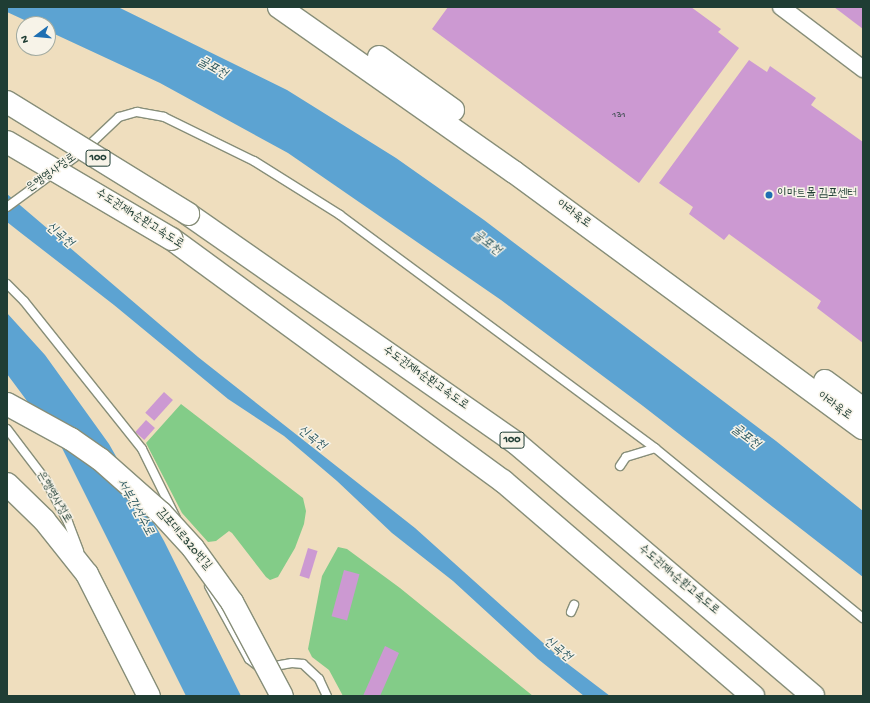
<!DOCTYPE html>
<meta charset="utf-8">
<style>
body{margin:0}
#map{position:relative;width:870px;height:703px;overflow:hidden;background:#efdebe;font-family:"Gochi Hand","Poor Story",sans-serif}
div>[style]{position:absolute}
.green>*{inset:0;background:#83cc88}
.water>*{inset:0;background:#5ca3d2}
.building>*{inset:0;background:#cc99d2;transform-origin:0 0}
.roads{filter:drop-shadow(1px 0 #878e79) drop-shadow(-1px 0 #878e79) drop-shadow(0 1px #878e79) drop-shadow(0 -1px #878e79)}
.lane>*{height:8px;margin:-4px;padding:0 4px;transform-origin:4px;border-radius:4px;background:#fff}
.street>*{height:16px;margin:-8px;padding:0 8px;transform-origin:8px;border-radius:8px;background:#fff}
.secondary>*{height:22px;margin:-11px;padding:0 11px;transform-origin:11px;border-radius:11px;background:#fff}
.highway>*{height:22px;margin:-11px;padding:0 11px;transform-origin:11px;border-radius:11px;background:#fff}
.bridges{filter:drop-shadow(1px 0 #878e79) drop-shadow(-1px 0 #878e79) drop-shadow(0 1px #878e79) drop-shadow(0 -1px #878e79)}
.secondary-bridge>*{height:22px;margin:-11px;padding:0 11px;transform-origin:11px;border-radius:11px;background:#fff}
.highway-bridge>*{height:22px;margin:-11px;padding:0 11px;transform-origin:11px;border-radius:11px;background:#fff}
.dots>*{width:11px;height:11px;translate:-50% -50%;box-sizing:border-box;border:2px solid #f7f3e8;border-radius:50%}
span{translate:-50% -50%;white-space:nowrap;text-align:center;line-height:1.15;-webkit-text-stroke:3px #f7f3e8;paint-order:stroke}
.number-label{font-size:10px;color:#4a545c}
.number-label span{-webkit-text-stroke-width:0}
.shield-label span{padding:1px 3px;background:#f7f3e8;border:1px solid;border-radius:3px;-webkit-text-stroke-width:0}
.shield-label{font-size:11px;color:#1f3d34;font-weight:700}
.street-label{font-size:12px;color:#1f3d34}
.poi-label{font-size:12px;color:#1f3d34}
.left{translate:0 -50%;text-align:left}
.water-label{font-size:13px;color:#315c63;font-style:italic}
.frame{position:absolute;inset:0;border:8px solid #1f3d34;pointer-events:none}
.north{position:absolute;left:16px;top:16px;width:40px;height:40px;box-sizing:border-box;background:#f7f3e8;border:1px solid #a1aaa0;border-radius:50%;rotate:254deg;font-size:11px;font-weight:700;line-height:16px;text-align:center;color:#1f3d34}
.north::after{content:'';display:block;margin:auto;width:14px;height:18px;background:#1f6fb2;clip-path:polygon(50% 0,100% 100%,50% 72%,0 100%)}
</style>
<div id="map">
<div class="green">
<div style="clip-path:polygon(181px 404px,303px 498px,306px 511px,304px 524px,295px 548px,278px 577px,270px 580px,266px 577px,232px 533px,229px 531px,216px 541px,208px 542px,182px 513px,146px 443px)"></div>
<div style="clip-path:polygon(338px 547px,347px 549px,400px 588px,533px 696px,343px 696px,329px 670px,312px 657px,308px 649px,322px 576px)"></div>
</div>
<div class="water">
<div style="clip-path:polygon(7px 7px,118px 7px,287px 90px,396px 158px,484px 220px,776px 441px,863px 511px,863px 577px,643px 406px,501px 300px,288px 153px,160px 83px,48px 31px,48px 24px,33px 24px,7px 12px)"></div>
<div style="clip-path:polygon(7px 194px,198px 357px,415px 528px,560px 658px,610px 696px,584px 696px,538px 659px,453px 581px,392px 533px,337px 481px,284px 436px,228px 399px,114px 305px,21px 233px,7px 222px)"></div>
<div style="clip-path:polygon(7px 313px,45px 355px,109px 444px,164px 541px,241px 696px,186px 696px,62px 448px,7px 374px)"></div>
</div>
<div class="building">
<div style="clip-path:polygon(448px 7px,691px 7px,721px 29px,718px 32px,739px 48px,639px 183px,432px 29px)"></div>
<div style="clip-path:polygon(834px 7px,863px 7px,863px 29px)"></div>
<div style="clip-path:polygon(749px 60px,767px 72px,770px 66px,816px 98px,811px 105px,863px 142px,863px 343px,817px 308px,821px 301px,729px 234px,724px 240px,689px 214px,693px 207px,659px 183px)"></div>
<div style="left:164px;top:392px;width:12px;height:28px;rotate:42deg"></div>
<div style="left:146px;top:420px;width:12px;height:16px;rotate:42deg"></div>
<div style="left:308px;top:548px;width:10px;height:29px;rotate:17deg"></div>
<div style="left:344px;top:570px;width:16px;height:48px;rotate:15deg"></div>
<div style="clip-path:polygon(385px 646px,399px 653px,380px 696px,363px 696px)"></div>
</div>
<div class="roads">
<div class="lane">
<div style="left:7px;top:207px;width:93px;rotate:-36.3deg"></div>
<div style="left:82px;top:152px;width:51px;rotate:-43.4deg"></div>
<div style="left:119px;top:117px;width:19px;rotate:-16deg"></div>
<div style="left:137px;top:112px;width:27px;rotate:10deg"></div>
<div style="left:164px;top:117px;width:100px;rotate:26.1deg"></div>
<div style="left:254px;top:161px;width:102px;rotate:32.1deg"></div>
<div style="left:340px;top:215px;width:392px;rotate:36.5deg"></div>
<div style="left:655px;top:448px;width:269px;rotate:39.3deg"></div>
<div style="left:7px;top:284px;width:24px;rotate:45deg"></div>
<div style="left:24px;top:301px;width:189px;rotate:51.4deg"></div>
<div style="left:142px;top:449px;width:77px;rotate:63.8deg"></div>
<div style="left:7px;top:429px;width:63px;rotate:52.8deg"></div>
<div style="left:45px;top:479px;width:49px;rotate:61.9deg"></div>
<div style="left:68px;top:522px;width:31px;rotate:69deg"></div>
<div style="left:620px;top:466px;width:11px;rotate:-56deg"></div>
<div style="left:626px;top:457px;width:30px;rotate:-17deg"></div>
<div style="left:209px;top:586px;width:83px;rotate:61.3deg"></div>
<div style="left:249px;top:659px;width:11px;rotate:38deg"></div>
<div style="left:571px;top:612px;width:8px;rotate:-67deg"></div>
<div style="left:269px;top:667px;width:23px;rotate:-10deg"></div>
<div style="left:292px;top:663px;width:11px;rotate:5deg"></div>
<div style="left:303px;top:664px;width:22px;rotate:43deg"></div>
<div style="left:319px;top:679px;width:19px;rotate:65deg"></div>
</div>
<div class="street">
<div style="left:781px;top:7px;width:103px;rotate:37.1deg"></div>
</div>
<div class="secondary">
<div style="left:279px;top:7px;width:287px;rotate:35.1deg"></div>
<div style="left:514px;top:172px;width:433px;rotate:36.3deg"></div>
<div style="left:379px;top:57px;width:91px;rotate:35.6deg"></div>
<div style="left:825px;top:381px;width:47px;rotate:36.4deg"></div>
<div style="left:7px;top:484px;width:52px;rotate:44.2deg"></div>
<div style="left:44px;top:520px;width:69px;rotate:51.5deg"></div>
<div style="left:87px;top:574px;width:137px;rotate:63.1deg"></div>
</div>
<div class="highway">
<div style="left:188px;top:214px;width:400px;rotate:34.9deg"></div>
<div style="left:516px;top:443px;width:390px;rotate:40.4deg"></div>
<div style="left:172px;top:239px;width:410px;rotate:36.2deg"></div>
<div style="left:503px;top:481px;width:330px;rotate:40.7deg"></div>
</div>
</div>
<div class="bridges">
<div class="secondary-bridge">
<div style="left:7px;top:404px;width:73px;rotate:28.7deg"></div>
<div style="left:71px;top:439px;width:35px;rotate:35deg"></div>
<div style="left:100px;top:459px;width:81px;rotate:41.5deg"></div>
<div style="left:161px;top:513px;width:47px;rotate:47.6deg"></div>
<div style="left:193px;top:548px;width:67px;rotate:54.2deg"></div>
<div style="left:232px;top:602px;width:106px;rotate:62deg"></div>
</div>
<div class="highway-bridge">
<div style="left:7px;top:102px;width:213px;rotate:31.7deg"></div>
<div style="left:7px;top:142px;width:191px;rotate:30.5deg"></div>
</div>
</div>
<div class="dots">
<div style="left:769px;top:195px;background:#1f6fb2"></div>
</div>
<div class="number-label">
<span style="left:619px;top:116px">131</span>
</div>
<div class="shield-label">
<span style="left:98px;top:158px">100</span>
<span style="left:512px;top:440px">100</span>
</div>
<div class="street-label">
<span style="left:52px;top:174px;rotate:-35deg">은행영사정로</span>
<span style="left:573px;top:215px;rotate:36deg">아라육로</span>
<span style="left:139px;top:220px;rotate:32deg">수도권제1순환고속도로</span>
<span style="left:425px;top:379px;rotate:35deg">수도권제1순환고속도로</span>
<span style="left:834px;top:407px;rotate:36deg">아라육로</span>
<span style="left:53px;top:498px;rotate:60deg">은행영사정로</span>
<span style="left:183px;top:540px;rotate:49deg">김포대로320번길</span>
<span style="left:678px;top:581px;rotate:40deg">수도권제1순환고속도로</span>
</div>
<div class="poi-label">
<span class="left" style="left:777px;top:195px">이마트몰 김포센터</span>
</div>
<div class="water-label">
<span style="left:212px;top:69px;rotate:29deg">굴포천</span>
<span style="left:59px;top:236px;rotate:40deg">신곡천</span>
<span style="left:486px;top:244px;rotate:37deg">굴포천</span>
<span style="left:745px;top:438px;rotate:37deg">굴포천</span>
<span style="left:311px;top:439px;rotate:38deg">신곡천</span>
<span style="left:134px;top:508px;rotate:61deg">서부간선수로</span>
<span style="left:557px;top:650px;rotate:39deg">신곡천</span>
</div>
<div class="frame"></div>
<div class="north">N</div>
</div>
